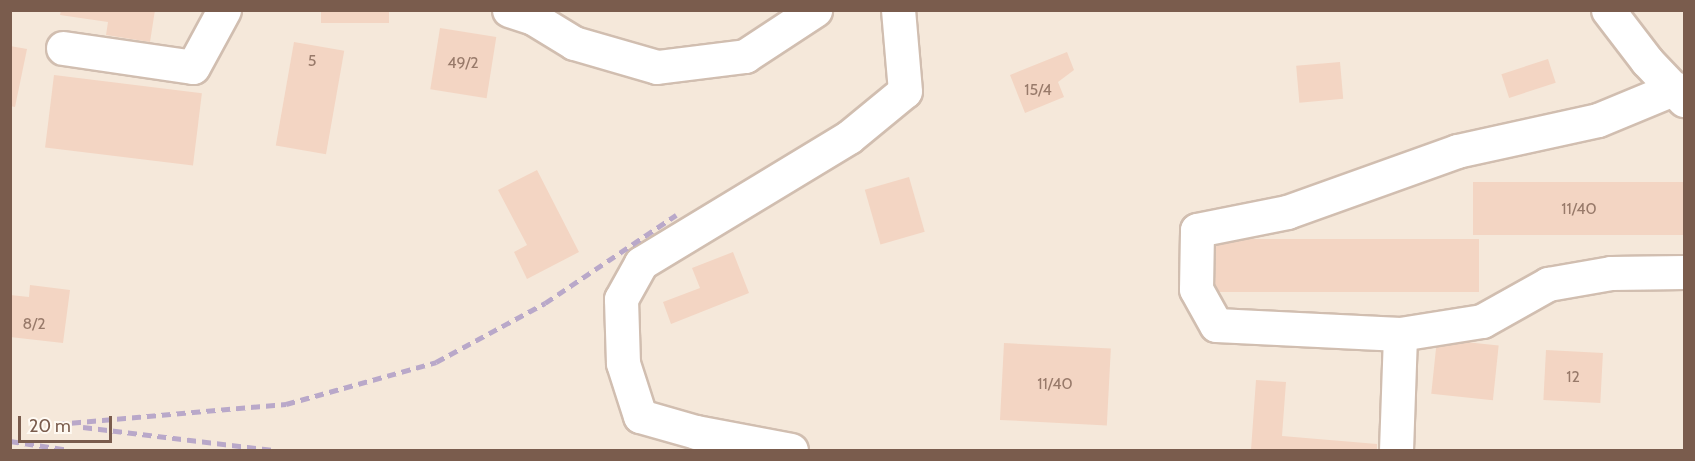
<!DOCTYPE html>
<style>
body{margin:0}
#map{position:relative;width:1695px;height:461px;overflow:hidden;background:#fdf6ec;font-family:Cabin,sans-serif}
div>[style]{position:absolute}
.residential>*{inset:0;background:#f5e8da;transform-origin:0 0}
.building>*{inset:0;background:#f3d5c3;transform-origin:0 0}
.roads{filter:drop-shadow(2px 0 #d1beb0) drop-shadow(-2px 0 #d1beb0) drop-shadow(0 2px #d1beb0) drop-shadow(0 -2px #d1beb0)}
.minor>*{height:33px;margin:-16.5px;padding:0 16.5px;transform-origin:16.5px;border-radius:16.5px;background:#fff}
.rail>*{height:4.5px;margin-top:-2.25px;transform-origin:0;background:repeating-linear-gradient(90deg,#b9a8c9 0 9px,transparent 0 15px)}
span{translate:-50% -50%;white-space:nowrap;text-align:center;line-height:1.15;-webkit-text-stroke:4.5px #fffaf3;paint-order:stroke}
.number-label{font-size:16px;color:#987a6a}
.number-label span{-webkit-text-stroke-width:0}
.frame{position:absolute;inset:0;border:12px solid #7a5c4d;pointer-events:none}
.scale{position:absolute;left:18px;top:416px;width:94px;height:27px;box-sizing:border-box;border:3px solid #7a5c4d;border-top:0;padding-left:8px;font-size:18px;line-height:21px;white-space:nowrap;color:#7a5c4d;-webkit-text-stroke:4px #fffaf3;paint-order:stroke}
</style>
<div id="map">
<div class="residential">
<div style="left:11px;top:11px;width:1673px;height:439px"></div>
</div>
<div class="building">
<div style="clip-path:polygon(61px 10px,155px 10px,150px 42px,106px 35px,108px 22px,60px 15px)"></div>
<div style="left:321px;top:10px;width:68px;height:13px"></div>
<div style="left:440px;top:28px;width:57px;height:62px;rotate:9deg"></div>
<div style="left:294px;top:42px;width:51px;height:105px;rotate:10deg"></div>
<div style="clip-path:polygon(10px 46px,27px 49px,15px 107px,10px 106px)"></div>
<div style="clip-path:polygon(1067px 52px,1074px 70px,1058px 82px,1064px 97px,1025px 113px,1010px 75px)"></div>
<div style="left:1548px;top:59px;width:25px;height:49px;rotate:72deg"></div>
<div style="left:1340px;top:62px;width:37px;height:44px;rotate:85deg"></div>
<div style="left:54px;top:75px;width:149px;height:73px;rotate:7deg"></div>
<div style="clip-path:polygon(537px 170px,579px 252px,527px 279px,514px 252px,527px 245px,498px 190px)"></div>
<div style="left:909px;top:177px;width:57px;height:46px;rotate:74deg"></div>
<div style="left:1684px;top:182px;width:53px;height:211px;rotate:90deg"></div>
<div style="left:1479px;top:239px;width:53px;height:268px;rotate:90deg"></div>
<div style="clip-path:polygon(733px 252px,749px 293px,671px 324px,663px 302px,700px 288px,692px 268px)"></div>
<div style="clip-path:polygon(30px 285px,70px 290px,63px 343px,10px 337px,10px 295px,29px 297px)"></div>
<div style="left:1437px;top:339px;width:62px;height:55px;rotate:6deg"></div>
<div style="left:1004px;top:343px;width:107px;height:77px;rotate:3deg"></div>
<div style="left:1546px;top:350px;width:57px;height:50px;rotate:3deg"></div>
<div style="clip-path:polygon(1256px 380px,1286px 382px,1282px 436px,1377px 444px,1377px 450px,1251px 450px)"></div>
</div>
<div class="roads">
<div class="minor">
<div style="left:509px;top:10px;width:25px;rotate:18deg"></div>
<div style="left:533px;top:18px;width:48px;rotate:31.4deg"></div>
<div style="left:574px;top:43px;width:86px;rotate:16.1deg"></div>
<div style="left:657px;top:67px;width:89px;rotate:-7.1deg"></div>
<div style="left:745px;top:56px;width:84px;rotate:-33.3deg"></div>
<div style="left:1608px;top:10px;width:64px;rotate:52.6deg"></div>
<div style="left:1647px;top:61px;width:54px;rotate:46.5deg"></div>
<div style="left:63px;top:48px;width:131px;rotate:8.3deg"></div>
<div style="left:193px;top:67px;width:65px;rotate:-61.5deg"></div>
<div style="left:1400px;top:334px;width:184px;rotate:-177.2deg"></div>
<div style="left:1216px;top:325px;width:41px;rotate:-119.1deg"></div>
<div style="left:1196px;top:289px;width:59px;rotate:-89deg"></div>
<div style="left:1197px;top:230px;width:92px;rotate:-11.3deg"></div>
<div style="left:1287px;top:212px;width:181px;rotate:-19.7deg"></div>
<div style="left:1457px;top:151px;width:144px;rotate:-12.4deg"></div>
<div style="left:1598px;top:120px;width:81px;rotate:-22.5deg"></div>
<div style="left:1673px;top:89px;width:11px;rotate:5deg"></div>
<div style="left:791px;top:450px;width:97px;rotate:-169.3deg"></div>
<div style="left:696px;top:432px;width:58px;rotate:-164.1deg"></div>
<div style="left:640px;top:416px;width:56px;rotate:-107.8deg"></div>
<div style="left:623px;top:363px;width:64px;rotate:-91.8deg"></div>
<div style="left:621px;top:299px;width:41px;rotate:-60.9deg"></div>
<div style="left:641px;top:263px;width:243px;rotate:-31.2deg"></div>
<div style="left:849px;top:137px;width:72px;rotate:-39.4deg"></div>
<div style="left:905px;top:91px;width:81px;rotate:-94.9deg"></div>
<div style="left:1396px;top:450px;width:116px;rotate:-88deg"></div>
<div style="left:1400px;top:334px;width:83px;rotate:-9deg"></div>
<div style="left:1482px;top:321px;width:76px;rotate:-29.3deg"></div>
<div style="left:1548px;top:284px;width:64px;rotate:-9.9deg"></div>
<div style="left:1611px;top:273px;width:73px;rotate:-0.8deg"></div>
</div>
</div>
<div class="rail">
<div style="left:57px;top:424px;width:230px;rotate:-5deg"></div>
<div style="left:286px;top:404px;width:156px;rotate:-15.6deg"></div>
<div style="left:436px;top:362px;width:124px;rotate:-28.4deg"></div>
<div style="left:545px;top:303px;width:158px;rotate:-33.9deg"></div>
<div style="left:83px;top:427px;width:192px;rotate:6.9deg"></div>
<div style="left:10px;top:441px;width:60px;rotate:8.7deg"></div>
</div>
<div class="number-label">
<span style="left:312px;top:61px">5</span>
<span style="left:463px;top:63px">49/2</span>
<span style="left:1038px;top:90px">15/4</span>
<span style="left:1579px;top:209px">11/40</span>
<span style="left:34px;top:324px">8/2</span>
<span style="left:1573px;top:377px">12</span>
<span style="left:1055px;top:384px">11/40</span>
</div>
<div class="frame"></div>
<div class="scale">20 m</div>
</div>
